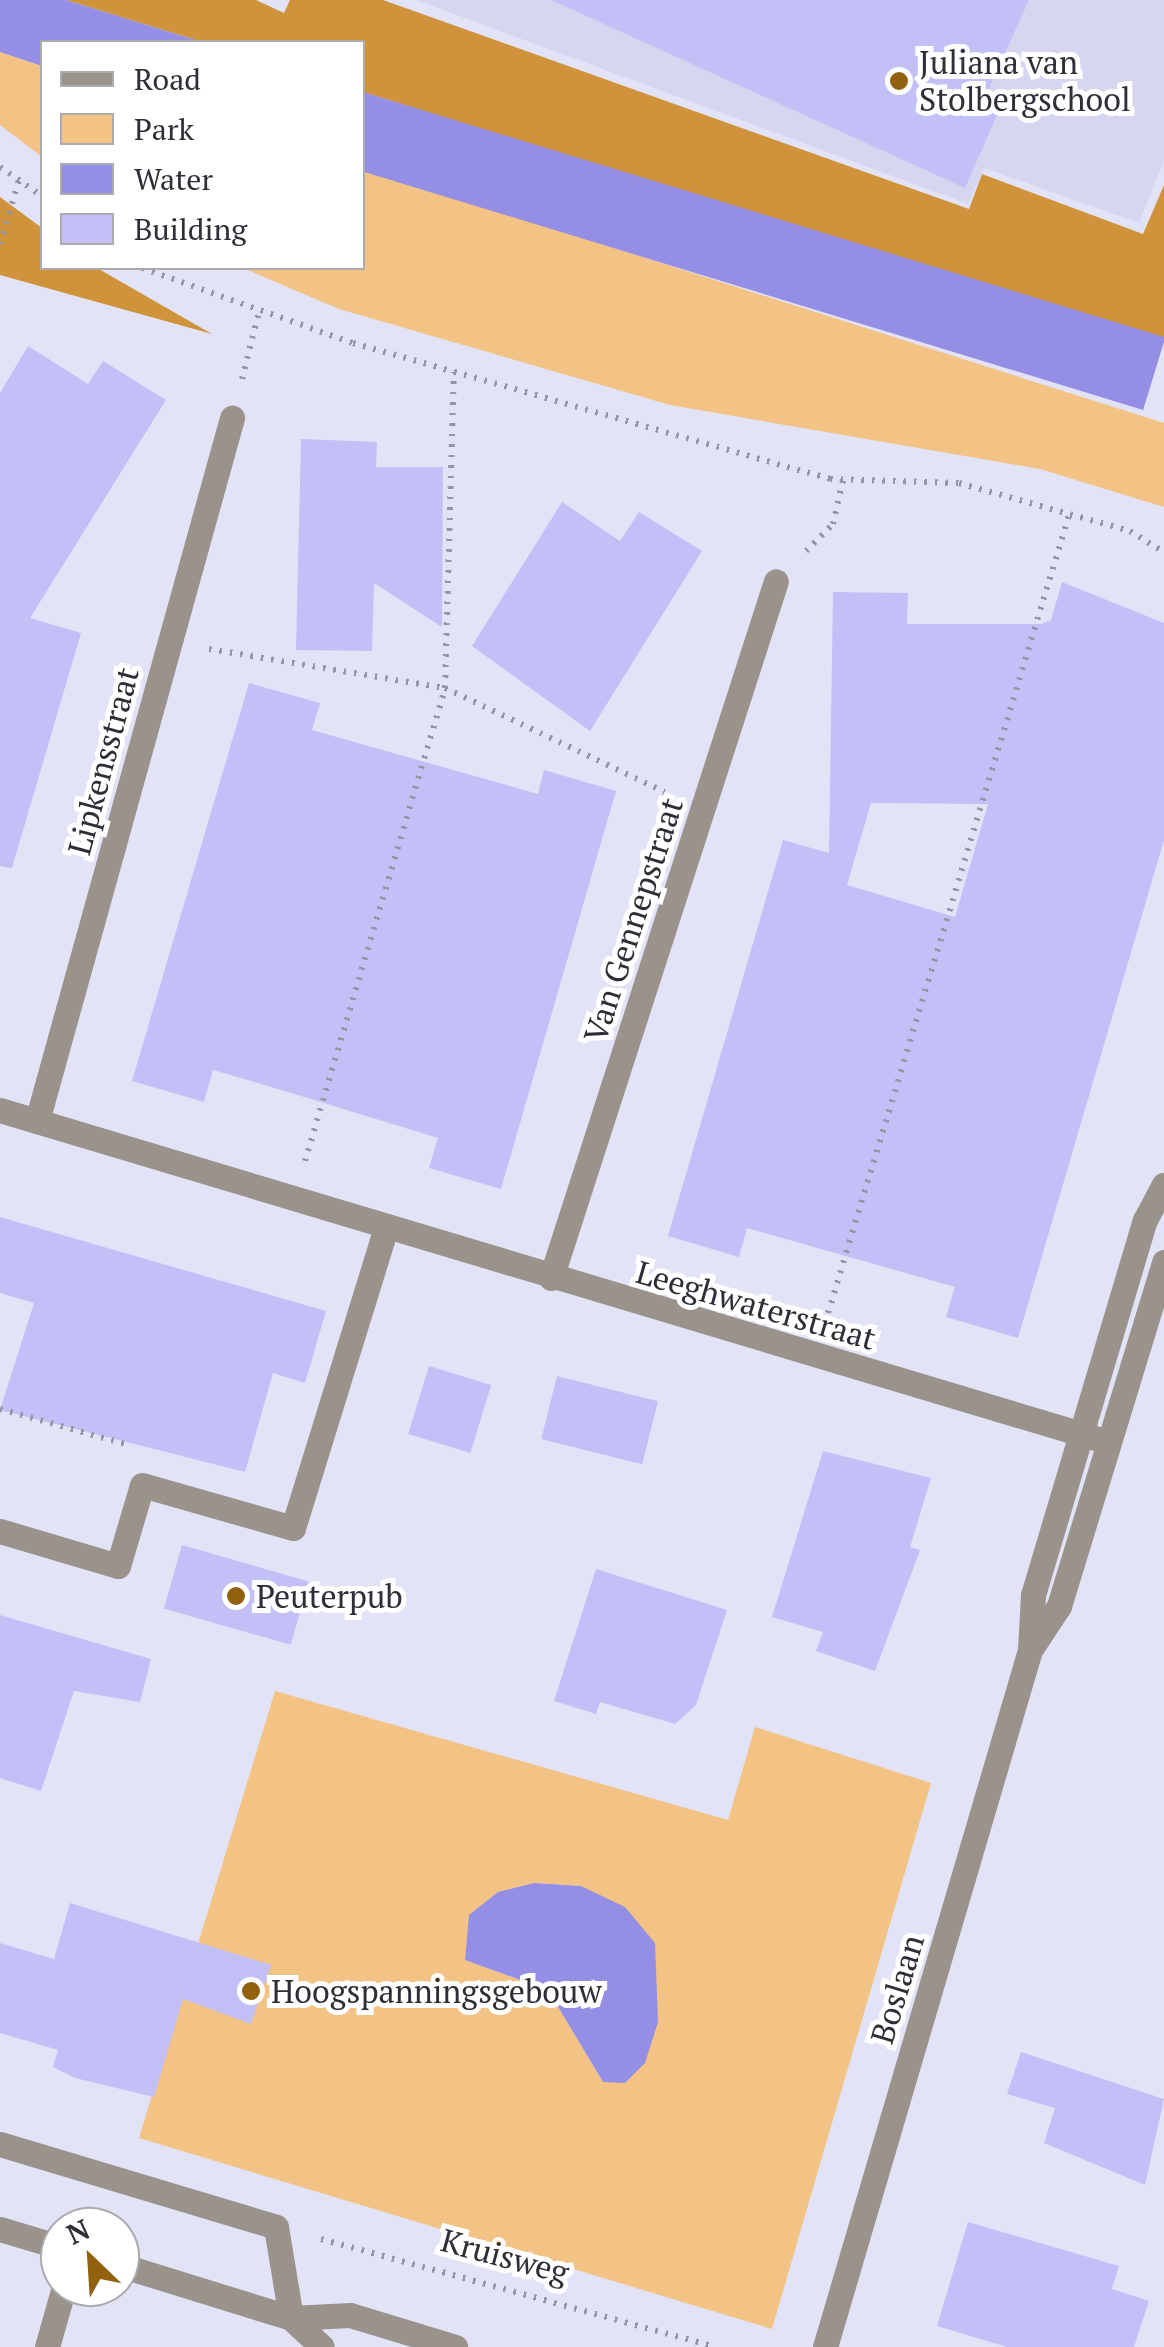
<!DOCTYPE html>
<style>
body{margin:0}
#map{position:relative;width:1164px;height:2347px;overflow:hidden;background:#e2e3f7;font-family:"PT Serif",serif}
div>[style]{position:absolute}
.built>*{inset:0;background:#d6d6f1}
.green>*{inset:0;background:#f2c385}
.forest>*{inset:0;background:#cf933c}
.water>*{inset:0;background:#948ee4;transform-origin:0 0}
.building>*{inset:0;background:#c2c0f6;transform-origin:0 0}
.path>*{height:6px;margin-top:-3px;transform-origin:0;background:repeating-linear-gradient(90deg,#9595a4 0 2.5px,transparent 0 10.5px)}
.service>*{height:25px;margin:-12.5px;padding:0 12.5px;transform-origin:12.5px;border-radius:12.5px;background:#99938c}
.minor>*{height:25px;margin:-12.5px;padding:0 12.5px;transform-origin:12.5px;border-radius:12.5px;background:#99938c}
.tertiary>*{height:25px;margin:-12.5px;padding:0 12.5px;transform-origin:12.5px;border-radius:12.5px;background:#99938c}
.dots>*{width:28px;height:28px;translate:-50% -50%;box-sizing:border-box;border:5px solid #fff;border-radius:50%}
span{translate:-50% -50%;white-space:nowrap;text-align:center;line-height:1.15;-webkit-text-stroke:10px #fff;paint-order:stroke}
.poi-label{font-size:32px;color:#2e2e36}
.left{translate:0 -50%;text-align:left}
.street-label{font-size:32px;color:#2e2e36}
.legend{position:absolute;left:40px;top:40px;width:325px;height:230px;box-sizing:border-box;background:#fff;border:2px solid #ababaf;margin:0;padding:12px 18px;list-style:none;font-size:30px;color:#2e2e36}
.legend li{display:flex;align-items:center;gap:20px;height:50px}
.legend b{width:50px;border:2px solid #ababaf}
.north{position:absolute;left:40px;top:2207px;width:100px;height:100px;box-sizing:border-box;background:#fff;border:2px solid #ababaf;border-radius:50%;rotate:335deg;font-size:28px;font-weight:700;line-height:40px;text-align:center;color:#2e2e36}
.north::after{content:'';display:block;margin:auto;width:35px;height:45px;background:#926110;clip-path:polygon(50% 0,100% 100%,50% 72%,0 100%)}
</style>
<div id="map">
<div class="built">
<div style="clip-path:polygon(416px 0,1164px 0,1164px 161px,1139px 223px,984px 168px,968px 204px)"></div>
</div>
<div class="green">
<div style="clip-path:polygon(0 52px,42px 66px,42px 157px,0 125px)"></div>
<div style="clip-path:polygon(363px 168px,1164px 423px,1164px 507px,1040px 469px,670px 405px,339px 309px,243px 268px,362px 268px)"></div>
<div style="clip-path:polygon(evenodd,275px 1691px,728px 1820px,755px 1727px,931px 1783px,772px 2329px,139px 2138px,275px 1691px,534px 1883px,581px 1886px,603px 2082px,548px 1990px,465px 1960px,469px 1916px,498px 1892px,534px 1883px)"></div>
</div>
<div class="forest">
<div style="clip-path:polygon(66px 0,256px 0,284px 13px,290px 0,383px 0,969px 209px,982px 174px,1143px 234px,1164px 185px,1164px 341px,363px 92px,362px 42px,202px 42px)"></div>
<div style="clip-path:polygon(0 197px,42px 228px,42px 268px,97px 268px,212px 334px,0 275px)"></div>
</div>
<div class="water">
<div style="clip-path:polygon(0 0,66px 0,202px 42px,42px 42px,42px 66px,0 52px)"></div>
<div style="left:363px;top:92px;width:839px;height:76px;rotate:17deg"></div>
<div style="clip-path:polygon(534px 1883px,581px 1886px,625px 1907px,655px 1943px,658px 2022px,645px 2063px,625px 2083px,603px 2082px,548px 1990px,465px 1960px,469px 1915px,498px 1892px)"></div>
</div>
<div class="building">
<div style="clip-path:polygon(551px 0,1029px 0,981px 106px,998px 113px,965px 188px)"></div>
<div style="clip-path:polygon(28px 346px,88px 384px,103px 361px,166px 400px,30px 618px,81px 633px,12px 868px,0 866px,0 393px)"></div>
<div style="clip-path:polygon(301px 439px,377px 442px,376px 467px,443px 467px,442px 627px,374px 583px,372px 651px,296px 650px)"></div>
<div style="clip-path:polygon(562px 502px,620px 541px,639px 512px,702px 551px,590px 731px,472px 646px)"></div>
<div style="clip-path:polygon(evenodd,1062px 582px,1164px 623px,1164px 840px,1018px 1338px,946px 1317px,955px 1287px,747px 1228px,739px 1257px,668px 1236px,783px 840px,829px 853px,833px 592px,908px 593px,907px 624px,1041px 624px,1051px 620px,1062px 582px,871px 803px,988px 804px,955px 917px,847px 885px,871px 803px)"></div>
<div style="clip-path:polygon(249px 683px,320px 703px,312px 730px,538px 794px,544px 770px,616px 791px,501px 1189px,429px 1168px,438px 1138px,288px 1092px,213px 1070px,204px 1102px,132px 1081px)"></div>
<div style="clip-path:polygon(0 1217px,326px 1311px,305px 1383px,273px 1373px,245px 1472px,0 1410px,34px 1303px,0 1293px)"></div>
<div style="left:429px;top:1366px;width:65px;height:71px;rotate:17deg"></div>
<div style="left:557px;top:1376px;width:104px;height:65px;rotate:14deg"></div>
<div style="clip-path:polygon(823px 1451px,931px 1478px,910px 1547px,920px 1550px,875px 1671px,816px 1651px,823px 1632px,772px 1617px)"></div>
<div style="left:182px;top:1545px;width:132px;height:66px;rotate:16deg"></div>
<div style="clip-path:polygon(596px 1569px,727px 1610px,696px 1705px,675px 1724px,600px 1702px,596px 1714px,554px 1701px)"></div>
<div style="clip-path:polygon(0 1615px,151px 1659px,140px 1702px,74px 1691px,41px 1791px,0 1778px)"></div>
<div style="clip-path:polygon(70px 1903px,271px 1965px,251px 2024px,183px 1999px,154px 2097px,75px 2078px,53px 2067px,58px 2050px,0 2033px,0 1943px,54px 1959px)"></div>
<div style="clip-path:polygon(1021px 2052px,1164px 2099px,1145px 2185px,1044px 2143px,1055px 2108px,1007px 2094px)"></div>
<div style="clip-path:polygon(968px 2222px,1119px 2266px,1112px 2289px,1149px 2301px,1134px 2347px,1007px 2347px,937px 2326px)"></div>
</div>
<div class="path">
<div style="left:0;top:167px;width:51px;rotate:34.6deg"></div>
<div style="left:0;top:244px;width:67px;rotate:-73.5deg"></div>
<div style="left:142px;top:268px;width:224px;rotate:19.6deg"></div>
<div style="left:353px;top:343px;width:496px;rotate:15.9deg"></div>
<div style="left:830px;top:479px;width:129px;rotate:1.8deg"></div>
<div style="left:959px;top:483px;width:178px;rotate:15.7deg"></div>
<div style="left:1130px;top:531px;width:40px;rotate:32deg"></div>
<div style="left:242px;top:379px;width:69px;rotate:-75.8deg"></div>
<div style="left:806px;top:551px;width:38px;rotate:-45deg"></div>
<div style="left:833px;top:524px;width:45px;rotate:-77.2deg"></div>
<div style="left:209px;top:649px;width:239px;rotate:9.4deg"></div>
<div style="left:445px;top:688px;width:243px;rotate:25.3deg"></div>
<div style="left:305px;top:1161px;width:493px;rotate:-73.5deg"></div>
<div style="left:445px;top:688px;width:316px;rotate:-88.4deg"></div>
<div style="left:828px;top:1313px;width:834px;rotate:-73.2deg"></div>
<div style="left:0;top:1409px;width:134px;rotate:15.6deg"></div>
<div style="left:321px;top:2239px;width:409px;rotate:15.3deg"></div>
</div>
<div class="service">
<div style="left:0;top:1531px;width:123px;rotate:16.5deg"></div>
<div style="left:118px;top:1566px;width:84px;rotate:-73.5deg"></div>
<div style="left:142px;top:1485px;width:157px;rotate:15.9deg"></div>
<div style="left:293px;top:1528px;width:314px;rotate:-72.8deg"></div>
</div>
<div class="minor">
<div style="left:0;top:1110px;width:1157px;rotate:16.68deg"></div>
<div style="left:37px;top:1121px;width:730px;rotate:-74.5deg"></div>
<div style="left:551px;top:1278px;width:732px;rotate:-72.11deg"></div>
<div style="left:0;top:2144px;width:288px;rotate:16.7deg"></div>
<div style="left:276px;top:2227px;width:92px;rotate:80.6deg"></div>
<div style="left:47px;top:2347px;width:62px;rotate:-74.2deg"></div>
</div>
<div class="tertiary">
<div style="left:1030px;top:1650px;width:53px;rotate:-56.6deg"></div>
<div style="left:1059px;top:1606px;width:360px;rotate:-73deg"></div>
<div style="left:0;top:2229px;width:63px;rotate:16.7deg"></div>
<div style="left:120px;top:2265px;width:179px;rotate:17.2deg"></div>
<div style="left:291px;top:2318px;width:59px;rotate:-2.9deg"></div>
<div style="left:350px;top:2315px;width:110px;rotate:16.9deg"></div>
<div style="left:291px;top:2318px;width:42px;rotate:43.1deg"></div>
<div style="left:825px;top:2347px;width:727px;rotate:-73.61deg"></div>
<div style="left:1030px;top:1650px;width:55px;rotate:-86.9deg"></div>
<div style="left:1033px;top:1595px;width:391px;rotate:-73.4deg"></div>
<div style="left:1145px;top:1220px;width:40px;rotate:-62deg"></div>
</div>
<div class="dots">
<div style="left:899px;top:81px;background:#926110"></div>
<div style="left:236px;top:1596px;background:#926110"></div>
<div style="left:251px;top:1991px;background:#926110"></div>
</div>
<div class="poi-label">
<span class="left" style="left:919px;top:81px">Juliana van<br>Stolbergschool</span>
<span class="left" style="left:256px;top:1596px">Peuterpub</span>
<span class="left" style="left:271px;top:1991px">Hoogspanningsgebouw</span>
</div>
<div class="street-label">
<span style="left:103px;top:761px;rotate:-75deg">Lipkensstraat</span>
<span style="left:633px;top:920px;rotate:-72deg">Van Gennepstraat</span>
<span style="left:756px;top:1305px;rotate:16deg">Leeghwaterstraat</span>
<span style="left:897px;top:1989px;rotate:-73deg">Boslaan</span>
<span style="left:505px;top:2256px;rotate:15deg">Kruisweg</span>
</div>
<ul class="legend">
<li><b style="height:12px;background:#99938c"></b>Road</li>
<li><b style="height:28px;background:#f2c385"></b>Park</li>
<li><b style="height:28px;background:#948ee4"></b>Water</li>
<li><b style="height:28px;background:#c2c0f6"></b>Building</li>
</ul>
<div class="north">N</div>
</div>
